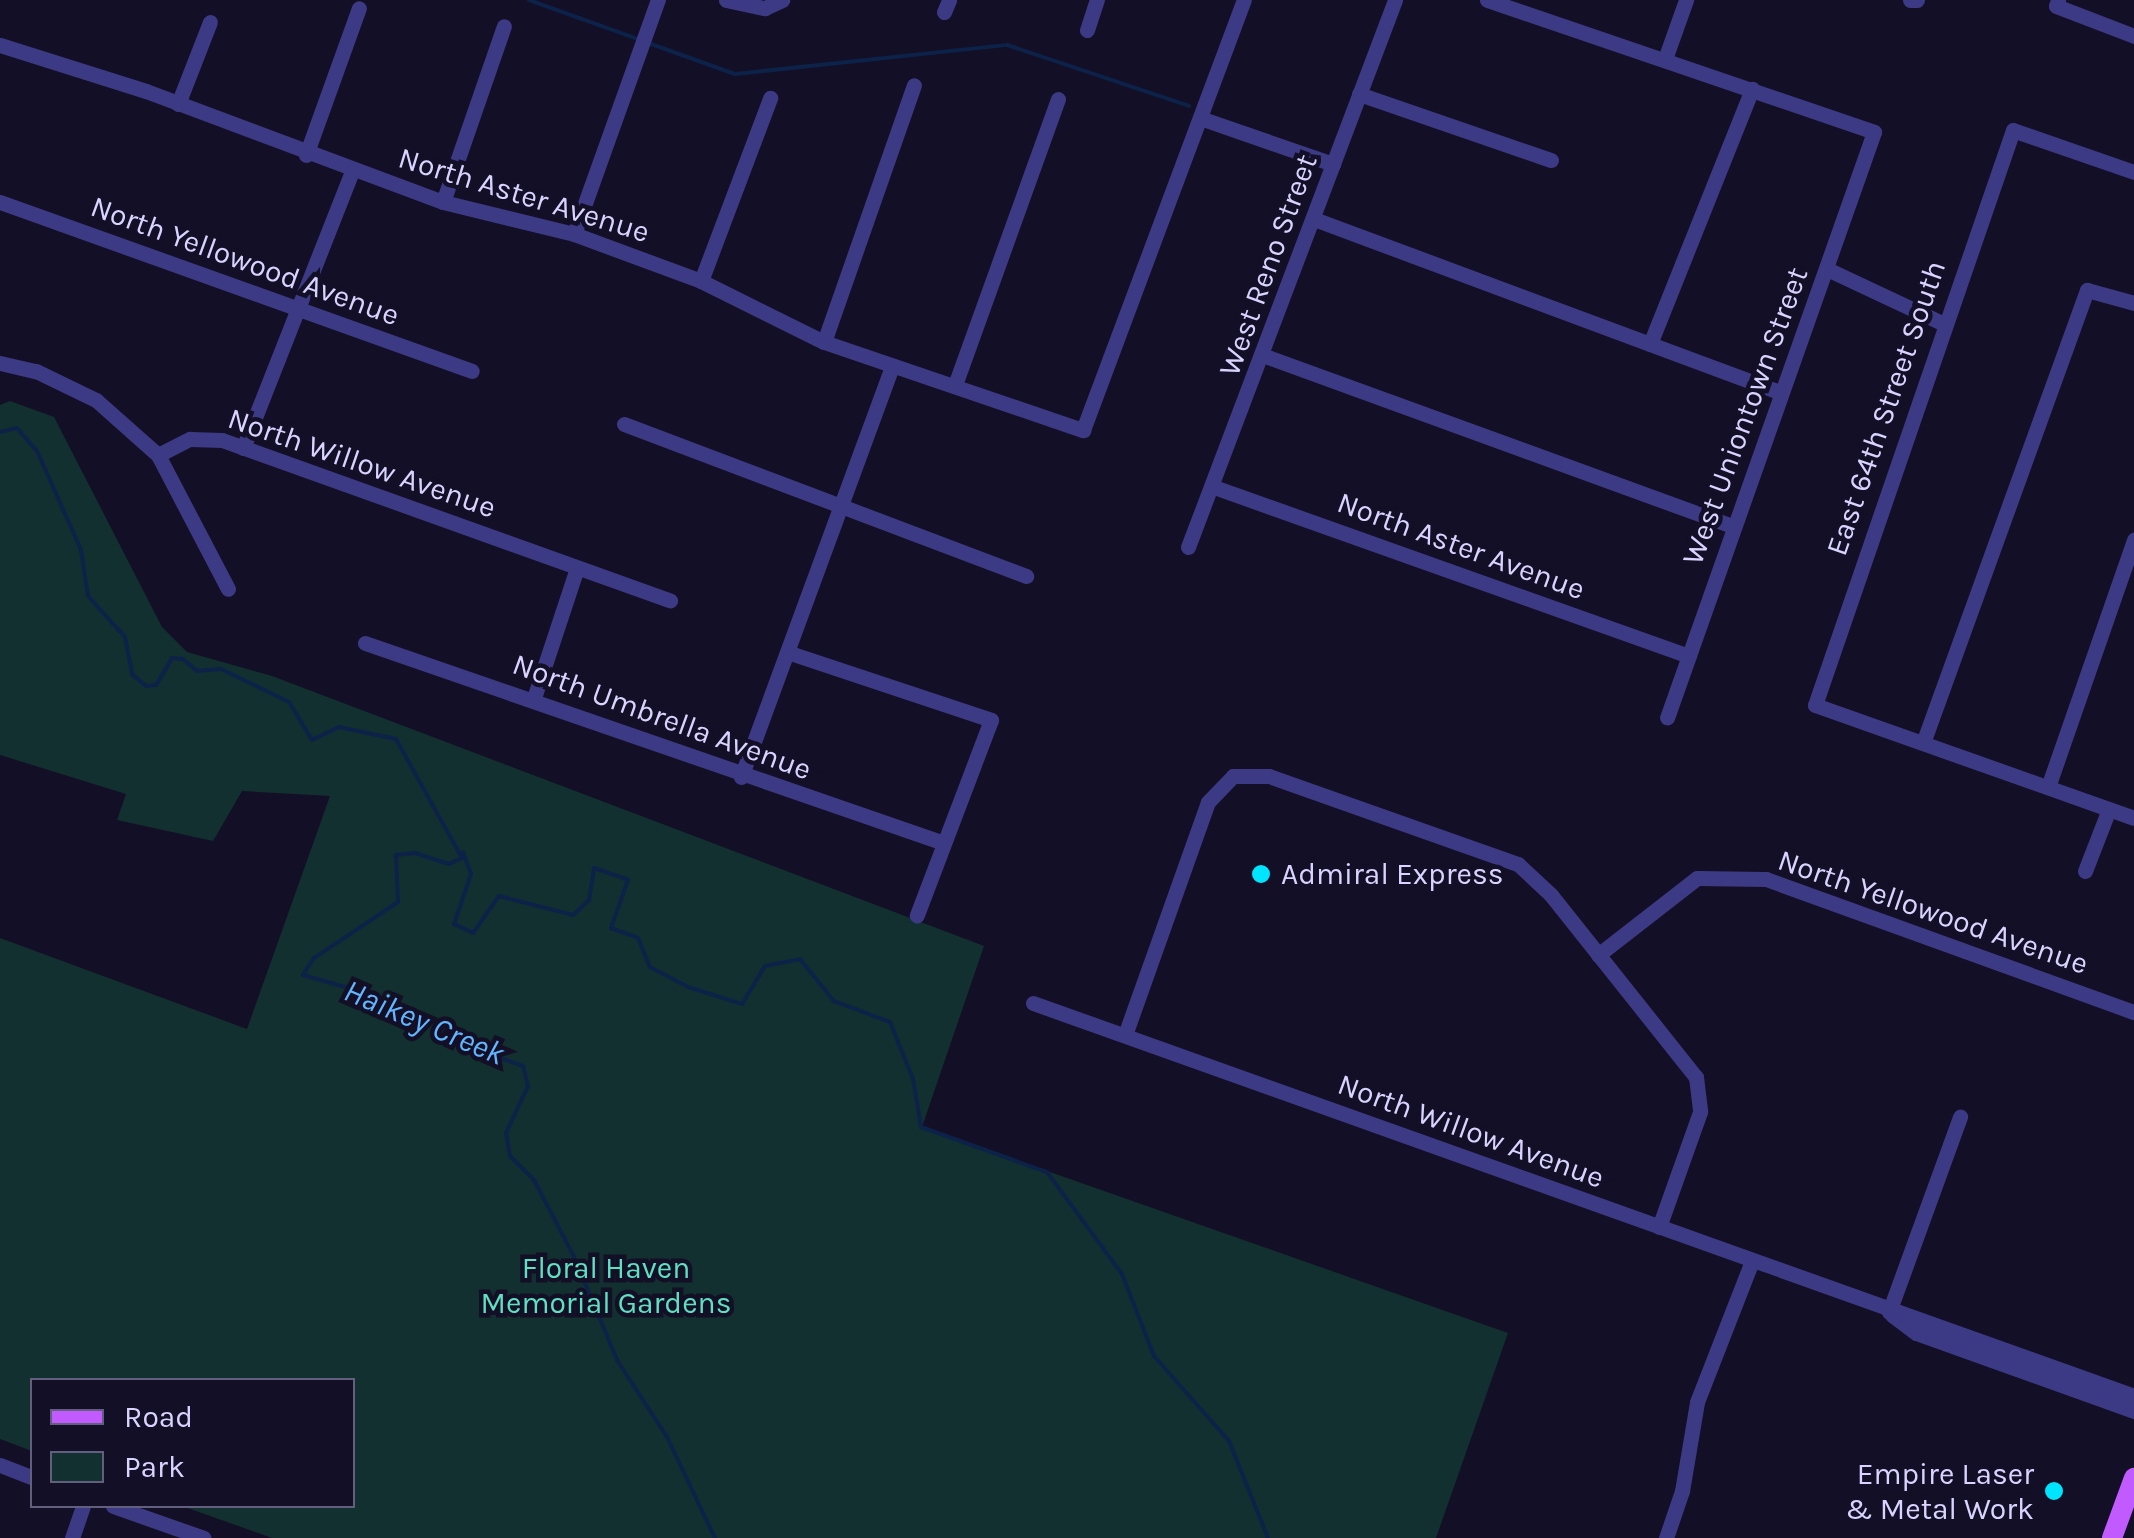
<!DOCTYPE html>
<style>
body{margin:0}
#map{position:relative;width:2134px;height:1538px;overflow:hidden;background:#130f26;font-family:Karla,sans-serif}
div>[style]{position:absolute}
.green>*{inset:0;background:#12302f}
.stream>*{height:4px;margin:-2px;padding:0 2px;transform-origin:2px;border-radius:2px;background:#0c2248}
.minor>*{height:15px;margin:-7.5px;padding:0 7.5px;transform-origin:7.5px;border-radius:7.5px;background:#3d3a85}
.major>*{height:20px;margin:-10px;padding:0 10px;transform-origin:10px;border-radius:10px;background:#c25bff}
.dots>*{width:28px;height:28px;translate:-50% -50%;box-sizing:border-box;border:5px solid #130f26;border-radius:50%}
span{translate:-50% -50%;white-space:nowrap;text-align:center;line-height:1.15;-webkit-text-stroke:9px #130f26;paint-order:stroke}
.street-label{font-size:30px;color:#d9d4ff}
.poi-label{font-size:30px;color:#d9d4ff}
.left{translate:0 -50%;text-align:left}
.right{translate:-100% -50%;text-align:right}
.park-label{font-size:30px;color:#5fe0c0}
.water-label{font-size:32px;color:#62b6ff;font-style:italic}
.legend{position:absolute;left:30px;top:1378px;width:325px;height:130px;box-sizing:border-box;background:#130f26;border:2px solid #625e7d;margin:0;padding:12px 18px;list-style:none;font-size:30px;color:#d9d4ff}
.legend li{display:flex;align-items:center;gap:20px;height:50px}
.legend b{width:50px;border:2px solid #625e7d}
</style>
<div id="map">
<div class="green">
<div style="clip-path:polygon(10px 401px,54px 417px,162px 627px,187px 652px,272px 676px,984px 946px,922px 1127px,1508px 1333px,1436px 1538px,272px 1538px,182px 1506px,352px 1506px,352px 1380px,32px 1380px,32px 1451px,0 1439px,0 938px,247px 1029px,330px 796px,242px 791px,213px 841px,117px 820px,126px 794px,0 755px,0 405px)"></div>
</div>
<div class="stream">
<div style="left:529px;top:0;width:113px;rotate:19.7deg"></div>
<div style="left:651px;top:44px;width:89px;rotate:19.7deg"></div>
<div style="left:735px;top:74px;width:274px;rotate:-6.1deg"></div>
<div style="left:1007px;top:45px;width:192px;rotate:18.5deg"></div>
<div style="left:0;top:432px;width:17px;rotate:-13deg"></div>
<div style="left:17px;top:428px;width:30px;rotate:49deg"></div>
<div style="left:37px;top:451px;width:108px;rotate:66deg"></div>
<div style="left:81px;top:550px;width:47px;rotate:81.3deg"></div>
<div style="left:88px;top:596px;width:55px;rotate:47.9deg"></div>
<div style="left:125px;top:637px;width:38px;rotate:79deg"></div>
<div style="left:132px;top:674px;width:18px;rotate:41deg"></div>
<div style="left:146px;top:686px;width:10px;rotate:-6deg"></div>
<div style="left:156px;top:685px;width:31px;rotate:-59deg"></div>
<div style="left:172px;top:658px;width:11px;rotate:5deg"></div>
<div style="left:183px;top:659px;width:18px;rotate:41deg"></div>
<div style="left:197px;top:671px;width:24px;rotate:-5deg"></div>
<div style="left:221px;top:669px;width:76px;rotate:25.9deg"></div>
<div style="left:289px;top:702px;width:44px;rotate:58.8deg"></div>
<div style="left:312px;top:740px;width:30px;rotate:-26deg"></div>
<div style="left:339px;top:727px;width:58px;rotate:11.9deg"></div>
<div style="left:396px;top:739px;width:136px;rotate:61deg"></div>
<div style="left:462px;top:858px;width:14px;rotate:155deg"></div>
<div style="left:449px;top:864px;width:36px;rotate:-162deg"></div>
<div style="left:415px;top:853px;width:19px;rotate:174deg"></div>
<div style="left:396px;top:855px;width:47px;rotate:87.6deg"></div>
<div style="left:398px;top:902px;width:101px;rotate:146.3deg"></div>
<div style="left:314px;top:958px;width:20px;rotate:123deg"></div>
<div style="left:303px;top:975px;width:44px;rotate:15.9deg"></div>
<div style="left:345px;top:987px;width:82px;rotate:26.9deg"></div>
<div style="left:418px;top:1024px;width:19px;rotate:-3deg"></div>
<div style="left:437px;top:1023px;width:33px;rotate:40deg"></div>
<div style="left:462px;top:1044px;width:65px;rotate:19.8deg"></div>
<div style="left:523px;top:1066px;width:21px;rotate:76deg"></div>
<div style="left:528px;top:1086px;width:52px;rotate:115.1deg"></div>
<div style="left:506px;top:1133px;width:23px;rotate:80deg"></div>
<div style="left:510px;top:1156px;width:34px;rotate:45deg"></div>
<div style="left:534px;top:1180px;width:87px;rotate:62.5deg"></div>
<div style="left:574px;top:1257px;width:112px;rotate:67.3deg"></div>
<div style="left:617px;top:1360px;width:92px;rotate:57deg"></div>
<div style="left:667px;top:1437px;width:112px;rotate:64.6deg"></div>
<div style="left:463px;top:852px;width:23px;rotate:70deg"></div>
<div style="left:471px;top:874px;width:53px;rotate:108.8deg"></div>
<div style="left:454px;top:924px;width:21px;rotate:25deg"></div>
<div style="left:473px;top:933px;width:45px;rotate:-54.9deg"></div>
<div style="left:499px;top:896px;width:76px;rotate:14.4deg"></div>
<div style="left:573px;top:915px;width:22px;rotate:-43deg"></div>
<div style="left:589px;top:900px;width:32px;rotate:-81deg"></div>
<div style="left:594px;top:868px;width:36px;rotate:19deg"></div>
<div style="left:628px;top:880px;width:51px;rotate:109.5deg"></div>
<div style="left:611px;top:928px;width:29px;rotate:20deg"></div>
<div style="left:638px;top:938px;width:31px;rotate:68deg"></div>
<div style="left:650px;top:967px;width:43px;rotate:27.8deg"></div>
<div style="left:688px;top:987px;width:57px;rotate:17.5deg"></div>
<div style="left:742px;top:1004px;width:44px;rotate:-58.8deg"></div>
<div style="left:765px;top:966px;width:36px;rotate:-11deg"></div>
<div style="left:800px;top:959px;width:54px;rotate:51deg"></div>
<div style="left:834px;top:1001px;width:60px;rotate:20.6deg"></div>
<div style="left:890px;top:1022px;width:61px;rotate:68deg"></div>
<div style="left:913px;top:1079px;width:49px;rotate:80.5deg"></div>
<div style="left:921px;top:1127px;width:134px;rotate:19.7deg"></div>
<div style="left:1047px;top:1172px;width:127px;rotate:53.7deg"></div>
<div style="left:1122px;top:1274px;width:88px;rotate:68.7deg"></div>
<div style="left:1154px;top:1356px;width:113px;rotate:48.6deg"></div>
<div style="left:1229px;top:1441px;width:105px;rotate:68.1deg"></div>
</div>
<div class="minor">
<div style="left:726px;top:0;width:40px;rotate:12deg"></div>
<div style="left:765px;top:8px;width:19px;rotate:-25deg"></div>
<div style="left:1487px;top:0;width:409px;rotate:18.8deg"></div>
<div style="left:1874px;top:132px;width:621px;rotate:109.46deg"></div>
<div style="left:1910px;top:0;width:7px"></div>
<div style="left:2058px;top:0;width:6px;rotate:108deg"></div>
<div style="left:2056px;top:6px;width:84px;rotate:21deg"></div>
<div style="left:944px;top:12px;width:13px;rotate:-67deg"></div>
<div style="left:1087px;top:30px;width:32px;rotate:-72deg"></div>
<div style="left:0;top:45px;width:153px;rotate:17.5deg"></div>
<div style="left:146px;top:91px;width:317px;rotate:20.5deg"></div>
<div style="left:443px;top:202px;width:135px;rotate:13.7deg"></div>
<div style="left:574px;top:234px;width:135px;rotate:20.3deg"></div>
<div style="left:701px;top:281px;width:137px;rotate:26.4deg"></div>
<div style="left:824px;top:342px;width:274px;rotate:18.8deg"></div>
<div style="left:1083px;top:430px;width:459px;rotate:-69.5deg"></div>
<div style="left:1665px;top:59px;width:63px;rotate:-70.4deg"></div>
<div style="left:1359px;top:94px;width:203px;rotate:19deg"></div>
<div style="left:178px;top:104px;width:88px;rotate:-68.7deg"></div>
<div style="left:1200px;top:118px;width:141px;rotate:19.1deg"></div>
<div style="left:306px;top:155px;width:156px;rotate:-70.2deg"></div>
<div style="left:2134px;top:172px;width:128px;rotate:-160.9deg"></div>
<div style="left:2013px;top:130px;width:608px;rotate:109deg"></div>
<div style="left:1815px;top:705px;width:338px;rotate:19.5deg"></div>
<div style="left:0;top:202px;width:501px;rotate:19.7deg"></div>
<div style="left:443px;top:202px;width:186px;rotate:-70.9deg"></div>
<div style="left:1314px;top:219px;width:496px;rotate:20.4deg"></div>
<div style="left:574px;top:234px;width:249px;rotate:-70.3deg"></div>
<div style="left:1827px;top:269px;width:127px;rotate:25.2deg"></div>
<div style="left:701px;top:281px;width:196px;rotate:-69.3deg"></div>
<div style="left:824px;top:342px;width:272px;rotate:-70.7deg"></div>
<div style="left:1650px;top:344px;width:275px;rotate:-68.2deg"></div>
<div style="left:1265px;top:356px;width:498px;rotate:20deg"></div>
<div style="left:0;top:363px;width:37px;rotate:13deg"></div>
<div style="left:36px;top:371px;width:67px;rotate:25.8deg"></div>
<div style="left:96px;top:400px;width:83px;rotate:41.6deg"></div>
<div style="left:158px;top:455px;width:151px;rotate:62.4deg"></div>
<div style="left:955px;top:385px;width:304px;rotate:-70.2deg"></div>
<div style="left:624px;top:424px;width:430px;rotate:20.7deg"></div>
<div style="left:243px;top:448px;width:298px;rotate:-68.5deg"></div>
<div style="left:158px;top:455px;width:36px;rotate:-27deg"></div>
<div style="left:190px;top:439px;width:32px;rotate:2deg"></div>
<div style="left:222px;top:440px;width:476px;rotate:19.7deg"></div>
<div style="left:1214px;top:487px;width:504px;rotate:19.59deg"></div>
<div style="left:1188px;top:547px;width:585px;rotate:-69.27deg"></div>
<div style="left:365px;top:643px;width:609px;rotate:19.06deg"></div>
<div style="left:790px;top:653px;width:212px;rotate:18.4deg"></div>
<div style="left:991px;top:720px;width:209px;rotate:110.8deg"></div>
<div style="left:534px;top:698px;width:137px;rotate:-71.7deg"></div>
<div style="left:1923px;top:743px;width:482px;rotate:-70.1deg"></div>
<div style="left:2087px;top:290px;width:49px;rotate:15.5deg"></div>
<div style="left:741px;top:777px;width:438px;rotate:-69.8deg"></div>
<div style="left:2048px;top:787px;width:262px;rotate:-70.8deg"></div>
<div style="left:2085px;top:871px;width:66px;rotate:-68.8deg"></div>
<div style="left:1598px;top:955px;width:125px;rotate:-37.9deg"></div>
<div style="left:1697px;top:878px;width:69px;rotate:0.8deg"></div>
<div style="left:1766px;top:879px;width:391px;rotate:19.9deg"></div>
<div style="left:1033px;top:1003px;width:1169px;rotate:19.64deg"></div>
<div style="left:1125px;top:1035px;width:247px;rotate:-70.4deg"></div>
<div style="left:1208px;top:802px;width:36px;rotate:-46deg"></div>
<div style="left:1233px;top:776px;width:36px"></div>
<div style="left:1269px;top:776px;width:264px;rotate:19.5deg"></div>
<div style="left:1518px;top:864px;width:45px;rotate:43.2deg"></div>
<div style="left:1551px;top:895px;width:233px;rotate:51.5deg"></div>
<div style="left:1696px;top:1077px;width:35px;rotate:83deg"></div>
<div style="left:1700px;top:1112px;width:122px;rotate:109.6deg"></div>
<div style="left:1889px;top:1312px;width:208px;rotate:-70deg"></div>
<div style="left:1892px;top:1315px;width:30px;rotate:37deg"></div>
<div style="left:1916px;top:1333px;width:232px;rotate:19.7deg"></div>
<div style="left:0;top:1465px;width:34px;rotate:21deg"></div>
<div style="left:113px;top:1506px;width:96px;rotate:19.4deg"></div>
<div style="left:72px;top:1538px;width:34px;rotate:-71deg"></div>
<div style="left:1666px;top:1538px;width:50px;rotate:-71.2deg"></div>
<div style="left:1682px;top:1491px;width:90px;rotate:-80.4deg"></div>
<div style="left:1697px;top:1402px;width:151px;rotate:-68.7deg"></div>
</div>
<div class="major">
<div style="left:2112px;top:1538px;width:64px;rotate:-69.9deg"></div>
</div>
<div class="dots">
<div style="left:1261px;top:874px;background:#00e5ff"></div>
<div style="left:2054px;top:1491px;background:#00e5ff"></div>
</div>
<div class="street-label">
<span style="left:524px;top:195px;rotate:17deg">North Aster Avenue</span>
<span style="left:245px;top:261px;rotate:20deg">North Yellowood Avenue</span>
<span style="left:1268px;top:265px;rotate:-70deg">West Reno Street</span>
<span style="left:1886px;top:408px;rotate:-71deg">East 64th Street South</span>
<span style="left:1745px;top:416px;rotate:-70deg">West Uniontown Street</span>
<span style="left:362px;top:463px;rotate:19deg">North Willow Avenue</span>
<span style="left:1461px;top:546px;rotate:20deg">North Aster Avenue</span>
<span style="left:662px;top:717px;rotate:20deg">North Umbrella Avenue</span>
<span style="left:1933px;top:912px;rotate:19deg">North Yellowood Avenue</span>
<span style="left:1471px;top:1131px;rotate:20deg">North Willow Avenue</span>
</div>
<div class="poi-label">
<span class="left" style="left:1281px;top:874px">Admiral Express</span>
<span class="right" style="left:2034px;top:1491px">Empire Laser<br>&amp; Metal Work</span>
</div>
<div class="park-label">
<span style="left:606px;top:1285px">Floral Haven<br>Memorial Gardens</span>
</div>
<div class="water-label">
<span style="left:424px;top:1023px;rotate:23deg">Haikey Creek</span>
</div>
<ul class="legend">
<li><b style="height:12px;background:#c25bff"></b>Road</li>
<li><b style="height:28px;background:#12302f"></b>Park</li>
</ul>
</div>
